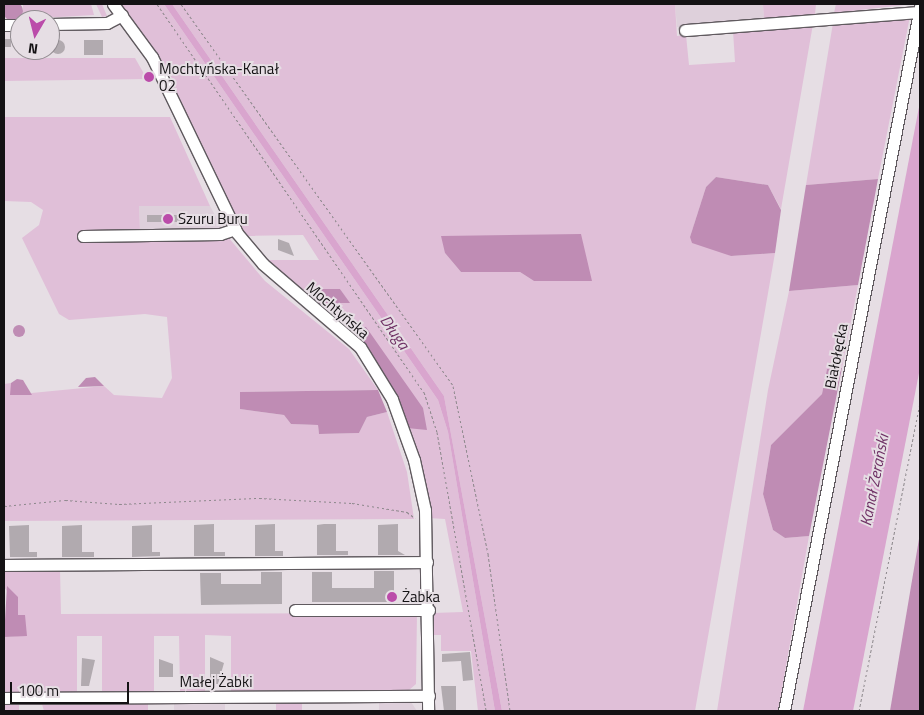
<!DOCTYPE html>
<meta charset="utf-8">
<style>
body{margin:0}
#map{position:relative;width:924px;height:715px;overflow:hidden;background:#e6dee4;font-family:"Titillium Web",sans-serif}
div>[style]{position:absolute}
.built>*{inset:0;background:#ded0db;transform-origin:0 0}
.green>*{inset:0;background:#e0bfd8;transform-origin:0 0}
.forest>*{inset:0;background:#bf8cb4}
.round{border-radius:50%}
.water>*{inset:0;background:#d9a5ce}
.building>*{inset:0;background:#b1aaaf;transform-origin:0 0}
.path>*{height:1px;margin-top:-0.5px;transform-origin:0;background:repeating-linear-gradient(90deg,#8c878b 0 2.5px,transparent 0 5px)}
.roads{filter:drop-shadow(1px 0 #605a5f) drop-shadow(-1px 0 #605a5f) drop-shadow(0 1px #605a5f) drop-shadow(0 -1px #605a5f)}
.minor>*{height:11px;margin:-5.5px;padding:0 5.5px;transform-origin:5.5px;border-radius:5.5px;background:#fff}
.dots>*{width:14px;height:14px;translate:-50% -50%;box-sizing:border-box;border:2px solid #e6dee4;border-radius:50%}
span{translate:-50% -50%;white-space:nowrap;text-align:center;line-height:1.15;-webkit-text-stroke:4px #e6dee4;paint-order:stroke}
.poi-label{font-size:15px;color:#141214}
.left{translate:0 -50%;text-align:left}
.street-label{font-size:15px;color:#141214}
.water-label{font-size:16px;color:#6f3165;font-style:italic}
.frame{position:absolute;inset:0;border:5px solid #141214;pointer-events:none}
.north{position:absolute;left:10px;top:10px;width:50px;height:50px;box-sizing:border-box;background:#e6dee4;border:1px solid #928c91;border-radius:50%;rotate:188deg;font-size:14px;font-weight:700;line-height:20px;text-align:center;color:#141214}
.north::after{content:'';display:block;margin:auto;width:18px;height:22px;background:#bb4caa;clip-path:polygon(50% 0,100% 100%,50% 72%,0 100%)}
.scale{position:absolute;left:10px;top:682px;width:119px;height:22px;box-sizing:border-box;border:2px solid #141214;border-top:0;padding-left:6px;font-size:15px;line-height:18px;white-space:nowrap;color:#141214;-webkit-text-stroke:4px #e6dee4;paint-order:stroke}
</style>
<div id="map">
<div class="built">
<div style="clip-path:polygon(675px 4px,763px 4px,764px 19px,677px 27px)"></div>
<div style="clip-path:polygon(139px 206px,210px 206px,223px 229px,140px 231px)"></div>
<div style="clip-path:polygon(379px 702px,411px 702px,417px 711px,379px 711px)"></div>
<div style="left:174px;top:703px;width:51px;height:8px"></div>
</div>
<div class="green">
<div style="clip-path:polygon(23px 4px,91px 4px,94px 15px,23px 19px)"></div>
<div style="clip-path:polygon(96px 4px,102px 4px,107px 16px,102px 17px)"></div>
<div style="clip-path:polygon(120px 4px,164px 4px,438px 400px,448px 432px,495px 711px,478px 711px,471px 651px,441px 651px,441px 635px,434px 635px,433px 613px,463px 612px,445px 519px,428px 518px,407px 428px,366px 327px,346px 328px,315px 303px,349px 303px,340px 289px,299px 289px,263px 260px,319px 260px,303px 235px,244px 236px,176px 97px,174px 81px)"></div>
<div style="clip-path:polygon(evenodd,172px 4px,675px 4px,677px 36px,686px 35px,689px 65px,735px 62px,733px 31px,813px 24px,781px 209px,768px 185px,716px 177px,706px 187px,690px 237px,731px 256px,775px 253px,695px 711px,502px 711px,444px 396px,172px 4px,445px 253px,592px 281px,534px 281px,520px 272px,461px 272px,445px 253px)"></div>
<div style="clip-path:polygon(763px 4px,816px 4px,815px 14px,764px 19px)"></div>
<div style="clip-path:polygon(836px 4px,913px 4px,834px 13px)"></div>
<div style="clip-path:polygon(910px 16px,878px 179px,806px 185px,833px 23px)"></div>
<div style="clip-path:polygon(4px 58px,135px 58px,147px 79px,4px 81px,5px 117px,170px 117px,210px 206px,139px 206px,140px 231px,78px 232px,78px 238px,228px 237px,265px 281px,349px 349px,378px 390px,241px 392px,240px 409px,284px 415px,291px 424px,318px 425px,319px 434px,359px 433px,367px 417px,387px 412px,407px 472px,414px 519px,4px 521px,4px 384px,11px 383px,11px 395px,104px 386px,114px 395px,162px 398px,172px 378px,167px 317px,145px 314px,69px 320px,59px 314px,22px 238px,39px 225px,43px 210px,31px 202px,4px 201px)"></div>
<div style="clip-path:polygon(858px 285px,842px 368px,827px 369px,822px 394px,771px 445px,763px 494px,773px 530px,785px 538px,809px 536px,778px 711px,717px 711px,768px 390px,789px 291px)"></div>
<div style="clip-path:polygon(4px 569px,60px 569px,61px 614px,417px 613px,416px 684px,409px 690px,231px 691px,231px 636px,205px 635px,205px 691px,180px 691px,179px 636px,154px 636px,154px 691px,102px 691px,102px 636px,77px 636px,77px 692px,4px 692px,4px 637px,17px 636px,18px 615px,16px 603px,4px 587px)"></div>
<div style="left:302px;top:702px;width:9px;height:26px;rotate:90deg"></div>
<div style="left:19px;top:703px;width:8px;height:15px;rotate:90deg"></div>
<div style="clip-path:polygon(148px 703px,148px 711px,44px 711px,42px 704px)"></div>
</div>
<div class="forest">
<div class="round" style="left:3px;top:1px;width:20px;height:20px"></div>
<div style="clip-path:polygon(716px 177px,768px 185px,781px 210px,775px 253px,731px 256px,692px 243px,690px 237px,706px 187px)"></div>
<div style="clip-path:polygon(878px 179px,858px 285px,789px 291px,806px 185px)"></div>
<div style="clip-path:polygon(581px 234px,592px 281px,534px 281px,520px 272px,461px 272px,445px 253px,441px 236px)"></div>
<div style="clip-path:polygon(299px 289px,340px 289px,350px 303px,315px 303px)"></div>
<div class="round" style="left:13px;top:325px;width:12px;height:12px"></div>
<div style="clip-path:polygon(366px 327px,423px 408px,427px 430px,407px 428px,383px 372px,346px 328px)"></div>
<div style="clip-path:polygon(842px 368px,809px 536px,785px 538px,773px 530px,763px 494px,771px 445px,822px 394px,827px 369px)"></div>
<div style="clip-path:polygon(95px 377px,104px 386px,78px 387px,86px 378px)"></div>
<div style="clip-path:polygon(17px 379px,23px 380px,32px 395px,10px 395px,11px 383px)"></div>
<div style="clip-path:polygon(378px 390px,387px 412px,367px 417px,359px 433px,319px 434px,318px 425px,291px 424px,284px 415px,240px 409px,240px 392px)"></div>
<div style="clip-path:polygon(920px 533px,920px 711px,890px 711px)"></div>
<div style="clip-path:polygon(7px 586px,18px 597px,18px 615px,25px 615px,27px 636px,4px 637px)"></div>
</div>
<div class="water">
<div style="clip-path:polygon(164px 4px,172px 4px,444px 396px,502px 711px,495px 711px,448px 432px,438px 400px)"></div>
<div style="clip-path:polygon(920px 102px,920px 368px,853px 711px,803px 711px)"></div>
</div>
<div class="building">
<div style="left:4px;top:39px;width:7px;height:8px"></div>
<div class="round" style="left:51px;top:40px;width:14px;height:14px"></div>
<div style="left:84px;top:40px;width:19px;height:15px"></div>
<div style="left:147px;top:215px;width:41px;height:7px"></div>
<div style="clip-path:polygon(278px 239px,289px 243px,294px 256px,278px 250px)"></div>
<div style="clip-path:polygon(214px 524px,214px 552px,225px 552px,225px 556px,194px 556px,194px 525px)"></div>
<div style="clip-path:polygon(275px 524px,275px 551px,283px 551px,283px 556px,255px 556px,255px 525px)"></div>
<div style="clip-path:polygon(324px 524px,336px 524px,336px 551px,348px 551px,348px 555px,317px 555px,317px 525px)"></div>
<div style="clip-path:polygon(398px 524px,398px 551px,405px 555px,378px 555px,378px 525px)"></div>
<div style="clip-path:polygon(29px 525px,29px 552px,37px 552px,37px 557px,10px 557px,9px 526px)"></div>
<div style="clip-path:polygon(82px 525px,82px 552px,94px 552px,94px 557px,62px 557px,62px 526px)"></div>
<div style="clip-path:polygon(152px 525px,152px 552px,160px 552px,160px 556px,132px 557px,132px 526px)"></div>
<div style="clip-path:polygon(374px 571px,394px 571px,394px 602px,312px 602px,312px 572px,332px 572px,332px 588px,374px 588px)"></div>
<div style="clip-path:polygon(261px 572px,282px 572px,282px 604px,201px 605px,200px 573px,221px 573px,221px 584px,261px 584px)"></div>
<div style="clip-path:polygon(470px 652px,473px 680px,463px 681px,461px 661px,442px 662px,442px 654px)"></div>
<div style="clip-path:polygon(210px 657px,224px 663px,218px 684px,210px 684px)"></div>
<div style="clip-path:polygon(82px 658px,95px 660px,89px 686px,81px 686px)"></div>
<div style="clip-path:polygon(159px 659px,173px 664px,173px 677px,159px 677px)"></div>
<div style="clip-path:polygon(441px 686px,456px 686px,456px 711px,444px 711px)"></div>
</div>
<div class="path">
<div style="left:157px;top:4px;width:471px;rotate:55.5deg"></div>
<div style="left:424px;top:392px;width:42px;rotate:72deg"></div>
<div style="left:437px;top:432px;width:283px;rotate:80deg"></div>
<div style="left:181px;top:4px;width:469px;rotate:54.5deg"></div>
<div style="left:453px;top:386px;width:172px;rotate:78.2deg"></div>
<div style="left:488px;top:554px;width:159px;rotate:82deg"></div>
<div style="left:4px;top:506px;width:61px;rotate:-5.6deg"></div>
<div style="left:65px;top:500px;width:54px;rotate:4.2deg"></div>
<div style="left:119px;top:504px;width:140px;rotate:-2.5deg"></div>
<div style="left:259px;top:498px;width:93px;rotate:3.1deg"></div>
<div style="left:352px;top:503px;width:56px;rotate:9.3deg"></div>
<div style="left:407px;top:512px;width:10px;rotate:37deg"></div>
<div style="left:859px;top:711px;width:315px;rotate:-78.8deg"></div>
</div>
<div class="roads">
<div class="minor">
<div style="left:113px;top:4px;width:66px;rotate:53.7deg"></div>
<div style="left:152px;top:57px;width:195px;rotate:64.2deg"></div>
<div style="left:237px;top:233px;width:40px;rotate:50deg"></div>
<div style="left:263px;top:264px;width:128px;rotate:40.6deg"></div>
<div style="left:360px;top:347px;width:61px;rotate:58.4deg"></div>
<div style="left:392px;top:399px;width:65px;rotate:70.2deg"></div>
<div style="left:414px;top:460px;width:51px;rotate:77.6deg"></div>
<div style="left:425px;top:510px;width:201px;rotate:89.1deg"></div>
<div style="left:50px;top:24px;width:57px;rotate:-1deg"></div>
<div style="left:107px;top:23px;width:17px;rotate:-28deg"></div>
<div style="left:4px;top:25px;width:16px"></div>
<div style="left:685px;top:30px;width:235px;rotate:-4.4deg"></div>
<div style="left:83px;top:236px;width:137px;rotate:-0.8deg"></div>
<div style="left:220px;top:234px;width:16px;rotate:-18deg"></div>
<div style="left:4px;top:565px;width:423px;rotate:-0.4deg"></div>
<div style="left:295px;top:610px;width:134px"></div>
<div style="left:4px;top:698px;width:425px;rotate:-0.3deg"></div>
<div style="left:784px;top:711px;width:717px;rotate:-79.07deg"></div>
</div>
</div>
<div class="dots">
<div style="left:149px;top:77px;background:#bb4caa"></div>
<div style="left:168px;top:219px;background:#bb4caa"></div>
<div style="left:392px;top:597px;background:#bb4caa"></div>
</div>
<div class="poi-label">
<span class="left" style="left:159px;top:77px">Mochtyńska-Kanał<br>02</span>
<span class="left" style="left:178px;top:219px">Szuru Buru</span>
<span class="left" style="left:402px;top:597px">Żabka</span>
</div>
<div class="street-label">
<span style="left:338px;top:310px;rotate:41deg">Mochtyńska</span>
<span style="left:836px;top:356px;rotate:-79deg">Białołęcka</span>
<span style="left:216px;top:682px">Małej Żabki</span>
</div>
<div class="water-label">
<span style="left:395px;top:332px;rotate:55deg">Długa</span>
<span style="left:874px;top:480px;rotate:-79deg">Kanał Żerański</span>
</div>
<div class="frame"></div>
<div class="north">N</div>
<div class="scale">100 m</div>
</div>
